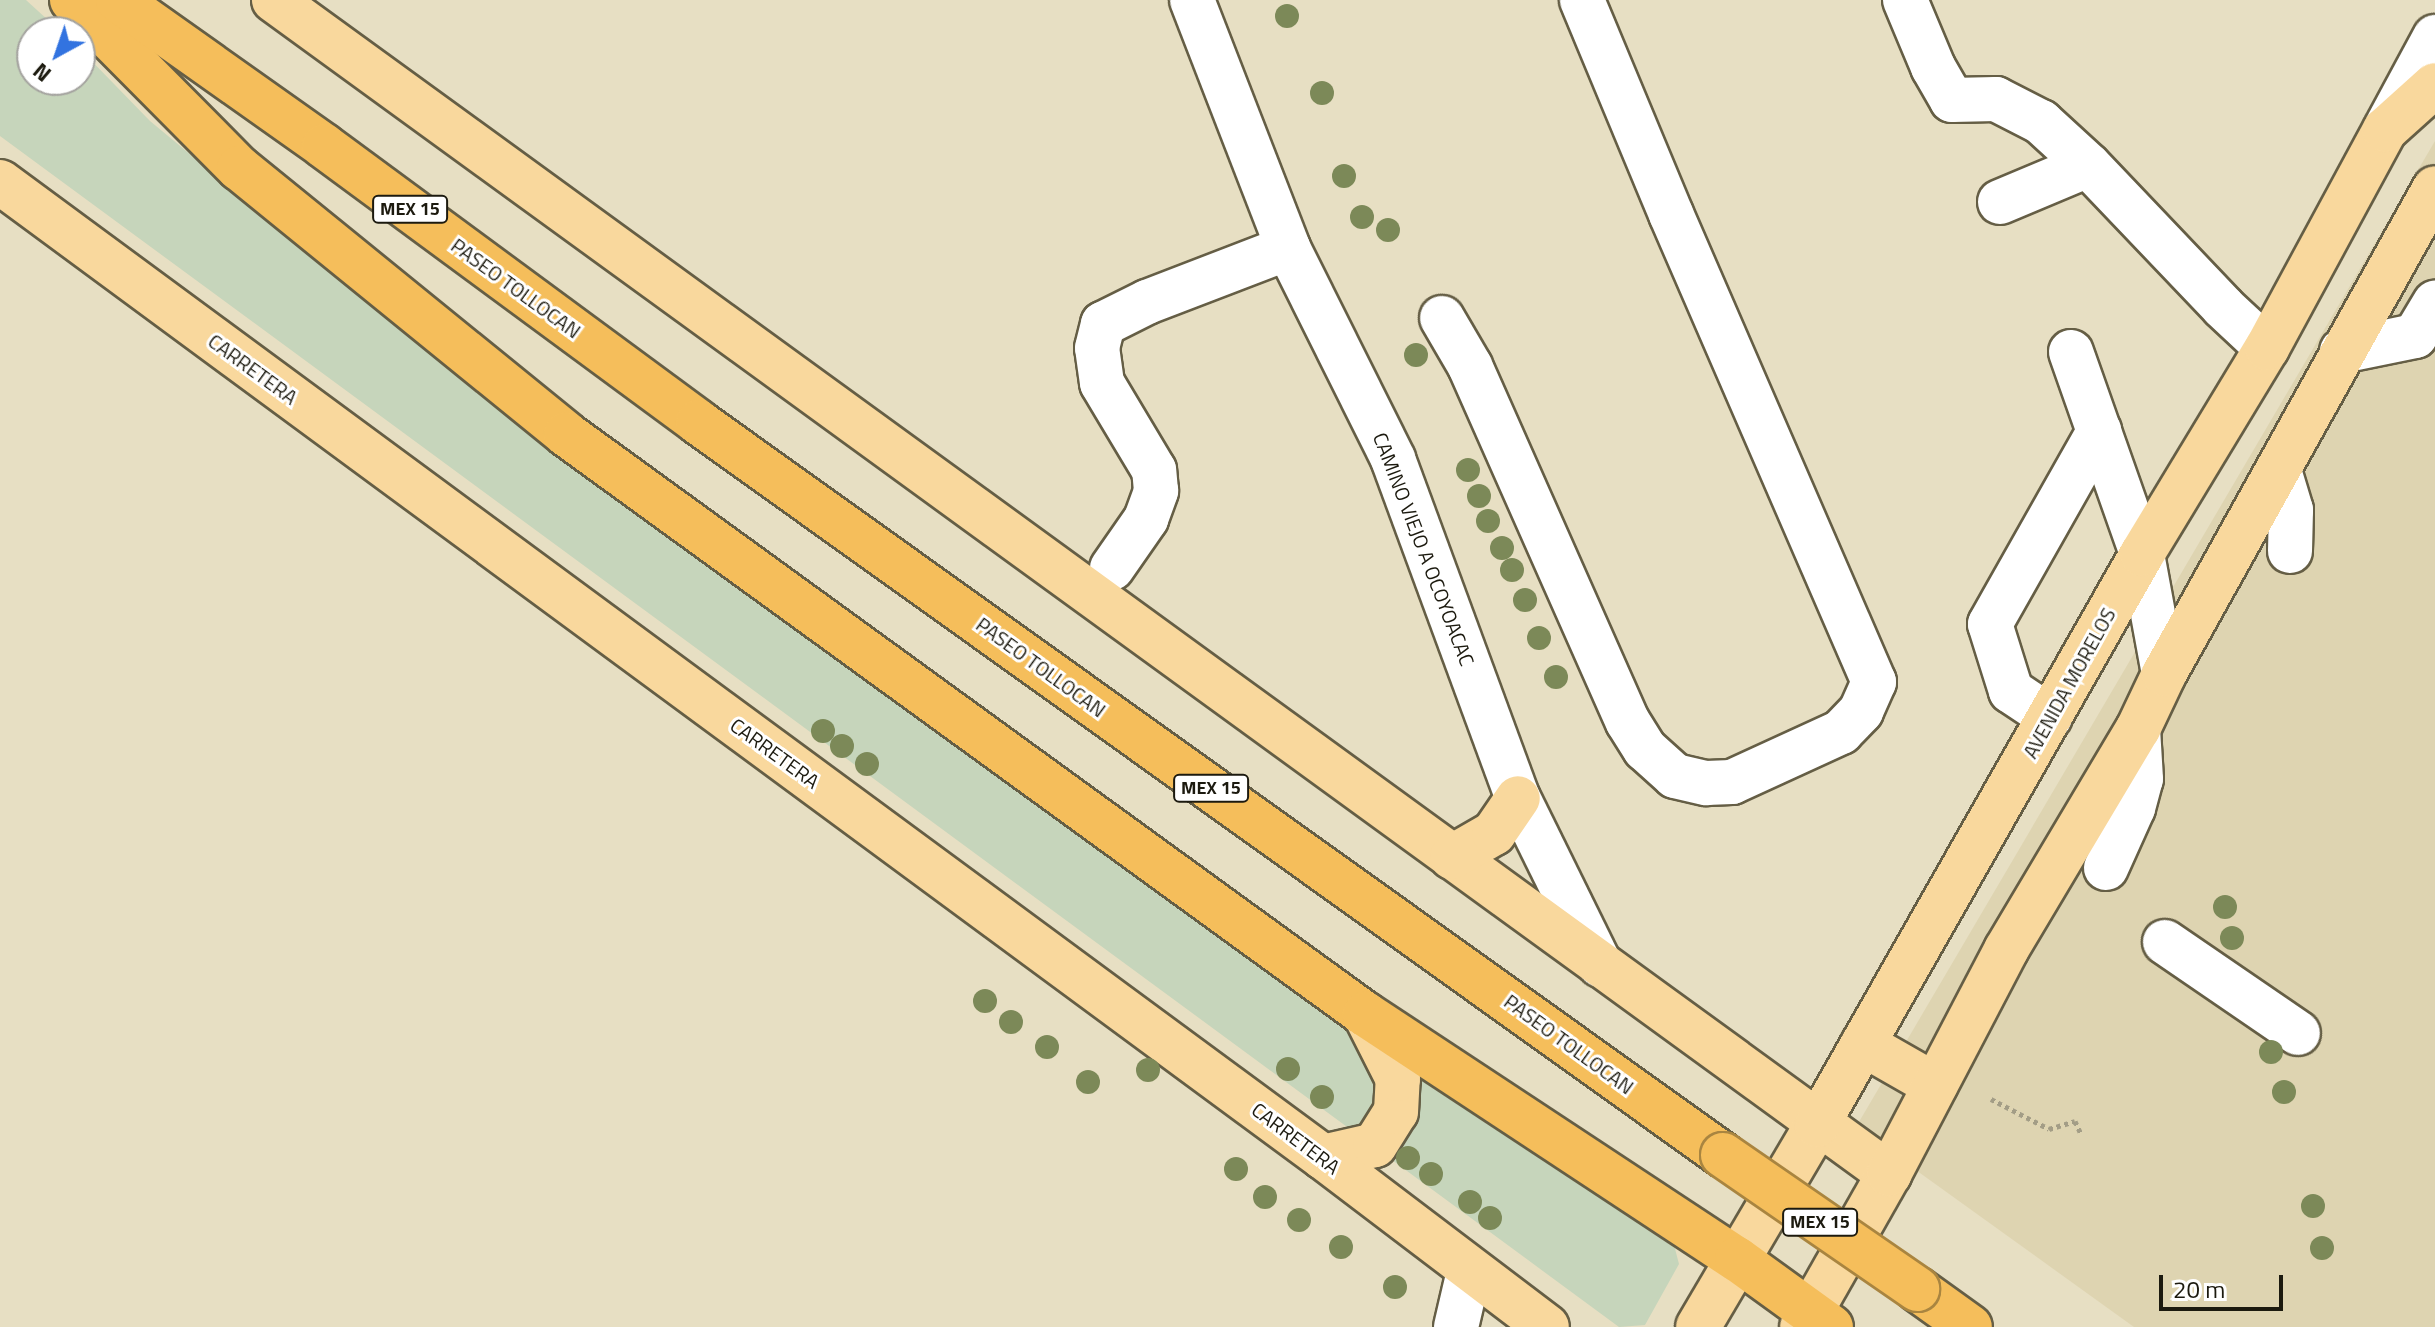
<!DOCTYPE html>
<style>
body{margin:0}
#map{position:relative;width:2435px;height:1327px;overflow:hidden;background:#e7dfc3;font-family:"Titillium Web",sans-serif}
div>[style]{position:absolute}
.built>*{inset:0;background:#ded4b1}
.green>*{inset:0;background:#c6d5bb}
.path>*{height:5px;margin-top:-2.5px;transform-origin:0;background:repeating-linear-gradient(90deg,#a39d86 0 4px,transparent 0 8px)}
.roads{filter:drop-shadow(2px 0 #655e45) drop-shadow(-2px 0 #655e45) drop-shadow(0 2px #655e45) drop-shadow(0 -2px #655e45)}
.minor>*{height:44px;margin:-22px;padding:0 22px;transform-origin:22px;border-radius:22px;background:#fff}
.major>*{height:44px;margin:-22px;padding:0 22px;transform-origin:22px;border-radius:22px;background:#f9d89d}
.highway>*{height:44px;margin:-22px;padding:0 22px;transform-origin:22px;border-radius:22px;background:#f5be5b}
.bridges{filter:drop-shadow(2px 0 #a98540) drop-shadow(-2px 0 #a98540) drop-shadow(0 2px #a98540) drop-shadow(0 -2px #a98540)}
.highway-bridge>*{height:44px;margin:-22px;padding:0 22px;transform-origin:22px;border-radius:22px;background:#f5be5b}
.trees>*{width:24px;height:24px;margin:-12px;border-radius:50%;background:#7c8958}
span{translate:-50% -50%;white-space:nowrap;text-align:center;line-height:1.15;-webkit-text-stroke:6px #fff;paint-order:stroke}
.shield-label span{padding:2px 6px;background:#fff;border:2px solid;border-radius:6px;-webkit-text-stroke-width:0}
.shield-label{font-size:18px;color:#1c1a0f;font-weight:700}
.street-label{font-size:20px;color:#1c1a0f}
.north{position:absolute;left:16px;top:16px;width:80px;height:80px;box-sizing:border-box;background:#fff;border:2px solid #a4a39f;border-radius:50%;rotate:220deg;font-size:22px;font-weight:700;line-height:32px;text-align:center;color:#1c1a0f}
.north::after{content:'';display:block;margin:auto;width:28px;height:36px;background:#3273e0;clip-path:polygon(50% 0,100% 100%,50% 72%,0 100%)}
.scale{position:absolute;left:2159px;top:1275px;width:124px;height:36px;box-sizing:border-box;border:4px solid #1c1a0f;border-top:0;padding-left:10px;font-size:24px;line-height:28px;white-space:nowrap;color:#1c1a0f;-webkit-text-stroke:6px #fff;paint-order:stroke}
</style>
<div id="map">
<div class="built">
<div style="clip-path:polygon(2435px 141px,2435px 1327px,2134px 1327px,1856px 1127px)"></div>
</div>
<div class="green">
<div style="clip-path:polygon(0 0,26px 0,61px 32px,32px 32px,32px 80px,80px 80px,80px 49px,150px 121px,420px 345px,639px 506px,1673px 1241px,1679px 1264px,1645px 1325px,1619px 1327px,0 136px)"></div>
</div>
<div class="path">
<div style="left:1991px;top:1099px;width:65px;rotate:27.3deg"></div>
<div style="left:2049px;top:1129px;width:27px;rotate:-17deg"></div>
<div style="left:2075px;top:1121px;width:14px;rotate:65deg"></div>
</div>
<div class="roads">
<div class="minor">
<div style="left:1192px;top:0;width:266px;rotate:68.8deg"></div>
<div style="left:1288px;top:248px;width:236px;rotate:63.5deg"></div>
<div style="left:1393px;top:459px;width:361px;rotate:69.8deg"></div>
<div style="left:1518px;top:798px;width:186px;rotate:63.8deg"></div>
<div style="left:1905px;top:0;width:73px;rotate:67.3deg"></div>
<div style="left:1933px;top:67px;width:38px;rotate:60deg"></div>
<div style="left:1952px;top:100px;width:44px;rotate:-1.3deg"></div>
<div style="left:1996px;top:99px;width:51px;rotate:27.1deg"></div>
<div style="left:2041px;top:122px;width:64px;rotate:42.5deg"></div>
<div style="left:2088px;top:165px;width:196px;rotate:46.4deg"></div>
<div style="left:2223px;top:307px;width:60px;rotate:43deg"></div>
<div style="left:2388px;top:124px;width:99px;rotate:-61.6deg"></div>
<div style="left:2000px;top:202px;width:95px;rotate:-22.8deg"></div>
<div style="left:1442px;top:318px;width:56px;rotate:59.7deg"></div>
<div style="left:1470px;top:366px;width:389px;rotate:66.1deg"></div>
<div style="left:1628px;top:722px;width:32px;rotate:58deg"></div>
<div style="left:1645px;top:749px;width:40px;rotate:42deg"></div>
<div style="left:1675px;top:776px;width:32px;rotate:13deg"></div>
<div style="left:1706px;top:783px;width:26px;rotate:-2deg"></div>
<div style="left:1732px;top:782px;width:120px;rotate:-24.6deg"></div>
<div style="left:1841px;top:732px;width:29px;rotate:-46deg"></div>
<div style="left:1861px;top:711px;width:32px;rotate:-66deg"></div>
<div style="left:1874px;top:682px;width:510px;rotate:-113.45deg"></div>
<div style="left:1671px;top:214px;width:232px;rotate:-112.6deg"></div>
<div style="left:2342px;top:351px;width:75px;rotate:-11.6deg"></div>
<div style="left:2415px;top:336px;width:39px;rotate:-59deg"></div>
<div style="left:2071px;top:352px;width:214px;rotate:70.6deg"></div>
<div style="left:2142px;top:554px;width:122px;rotate:79.6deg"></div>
<div style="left:2279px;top:470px;width:42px;rotate:73.3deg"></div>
<div style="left:2291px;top:510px;width:41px;rotate:91.4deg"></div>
<div style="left:1112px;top:568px;width:60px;rotate:-55.2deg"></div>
<div style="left:1146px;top:519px;width:30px;rotate:-70deg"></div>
<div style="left:1156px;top:491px;width:21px;rotate:-95deg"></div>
<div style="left:1154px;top:470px;width:101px;rotate:-120.9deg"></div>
<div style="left:1102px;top:383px;width:35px;rotate:-98deg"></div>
<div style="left:1097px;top:348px;width:25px;rotate:-76deg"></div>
<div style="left:1103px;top:324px;width:49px;rotate:-26.6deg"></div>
<div style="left:1147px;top:302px;width:151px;rotate:-21deg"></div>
<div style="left:2050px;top:717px;width:47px;rotate:-146.3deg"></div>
<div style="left:2011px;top:691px;width:70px;rotate:-107.4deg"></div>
<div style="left:1990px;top:624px;width:222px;rotate:-60.5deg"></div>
<div style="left:2106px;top:868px;width:66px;rotate:-65.8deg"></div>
<div style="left:2133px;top:808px;width:30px;rotate:-75deg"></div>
<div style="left:2141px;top:779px;width:50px;rotate:-93.4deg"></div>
<div style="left:2165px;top:942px;width:161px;rotate:34.4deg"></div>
<div style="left:1456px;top:1327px;width:57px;rotate:-76.9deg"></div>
</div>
<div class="major">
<div style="left:274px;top:0;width:1997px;rotate:36.01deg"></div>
<div style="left:0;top:182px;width:1643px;rotate:36.39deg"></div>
<div style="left:1323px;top:1157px;width:281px;rotate:37.2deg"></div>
<div style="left:1452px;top:857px;width:48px;rotate:-29.7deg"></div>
<div style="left:1494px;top:833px;width:42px;rotate:-55.6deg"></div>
<div style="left:1863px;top:1044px;width:83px;rotate:29.7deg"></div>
<div style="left:1323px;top:1157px;width:53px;rotate:-13deg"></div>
<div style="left:1375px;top:1145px;width:39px;rotate:-58deg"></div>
<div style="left:1396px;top:1112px;width:33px;rotate:-87deg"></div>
<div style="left:1398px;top:1079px;width:73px;rotate:-116.9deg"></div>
<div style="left:1698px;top:1327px;width:234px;rotate:-59.5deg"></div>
<div style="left:1817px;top:1125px;width:657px;rotate:-60.35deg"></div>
<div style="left:2142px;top:554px;width:241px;rotate:-58.8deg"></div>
<div style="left:2267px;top:348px;width:248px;rotate:-61.6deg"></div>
<div style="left:2385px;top:130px;width:67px;rotate:-42deg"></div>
<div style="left:1802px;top:1327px;width:176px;rotate:-60.4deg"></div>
<div style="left:1889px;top:1174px;width:253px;rotate:-62.4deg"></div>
<div style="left:2006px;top:950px;width:257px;rotate:-59.2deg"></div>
<div style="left:2138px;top:729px;width:61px;rotate:-64.7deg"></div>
<div style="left:2164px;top:674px;width:556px;rotate:-60.86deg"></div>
</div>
<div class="highway">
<div style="left:72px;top:0;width:237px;rotate:45.2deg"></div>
<div style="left:239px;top:168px;width:422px;rotate:39.1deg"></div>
<div style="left:566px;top:434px;width:987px;rotate:35.98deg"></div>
<div style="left:1365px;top:1014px;width:445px;rotate:33.4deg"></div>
<div style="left:1737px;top:1259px;width:116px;rotate:35.9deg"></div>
<div style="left:118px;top:0;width:252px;rotate:35.3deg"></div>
<div style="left:324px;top:146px;width:465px;rotate:36.4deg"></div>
<div style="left:698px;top:422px;width:1260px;rotate:35.57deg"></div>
<div style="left:1917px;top:1289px;width:65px;rotate:35.6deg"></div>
</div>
</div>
<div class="bridges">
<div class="highway-bridge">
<div style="left:1723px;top:1155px;width:236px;rotate:34.6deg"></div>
</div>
</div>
<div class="trees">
<div style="left:1287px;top:16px"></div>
<div style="left:1322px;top:93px"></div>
<div style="left:1344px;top:176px"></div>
<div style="left:1362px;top:217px"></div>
<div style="left:1388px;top:230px"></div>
<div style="left:1416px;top:355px"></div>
<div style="left:1468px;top:470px"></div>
<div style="left:1479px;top:496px"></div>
<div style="left:1488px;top:521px"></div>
<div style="left:1502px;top:548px"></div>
<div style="left:1512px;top:570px"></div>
<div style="left:1525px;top:600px"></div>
<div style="left:1539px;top:638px"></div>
<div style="left:1556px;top:677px"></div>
<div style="left:823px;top:731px"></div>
<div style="left:842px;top:746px"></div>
<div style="left:867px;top:764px"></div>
<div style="left:2225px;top:907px"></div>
<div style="left:2232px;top:938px"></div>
<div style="left:985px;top:1001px"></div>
<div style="left:1011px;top:1022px"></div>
<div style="left:1047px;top:1047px"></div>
<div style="left:2271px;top:1052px"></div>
<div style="left:1288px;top:1069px"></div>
<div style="left:1148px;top:1070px"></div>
<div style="left:1088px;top:1082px"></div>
<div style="left:2284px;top:1092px"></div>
<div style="left:1322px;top:1097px"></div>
<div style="left:1408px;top:1158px"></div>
<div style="left:1236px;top:1169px"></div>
<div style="left:1431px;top:1174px"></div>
<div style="left:1265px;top:1197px"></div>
<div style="left:1470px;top:1202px"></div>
<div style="left:2313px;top:1206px"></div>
<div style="left:1490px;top:1218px"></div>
<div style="left:1299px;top:1220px"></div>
<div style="left:1341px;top:1247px"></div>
<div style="left:2322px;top:1248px"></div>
<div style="left:1395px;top:1287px"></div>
</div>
<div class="shield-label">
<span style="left:410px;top:209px">MEX 15</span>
<span style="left:1211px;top:788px">MEX 15</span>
<span style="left:1820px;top:1222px">MEX 15</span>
</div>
<div class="street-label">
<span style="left:516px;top:288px;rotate:36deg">PASEO TOLLOCAN</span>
<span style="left:253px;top:369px;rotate:36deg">CARRETERA</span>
<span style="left:1424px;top:549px;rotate:69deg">CAMINO VIEJO A OCOYOACAC</span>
<span style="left:1041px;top:667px;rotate:36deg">PASEO TOLLOCAN</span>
<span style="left:2069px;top:683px;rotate:-61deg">AVENIDA MORELOS</span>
<span style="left:775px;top:753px;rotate:36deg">CARRETERA</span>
<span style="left:1569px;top:1044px;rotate:36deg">PASEO TOLLOCAN</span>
<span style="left:1296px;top:1138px;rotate:37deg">CARRETERA</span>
</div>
<div class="north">N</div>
<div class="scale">20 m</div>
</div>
